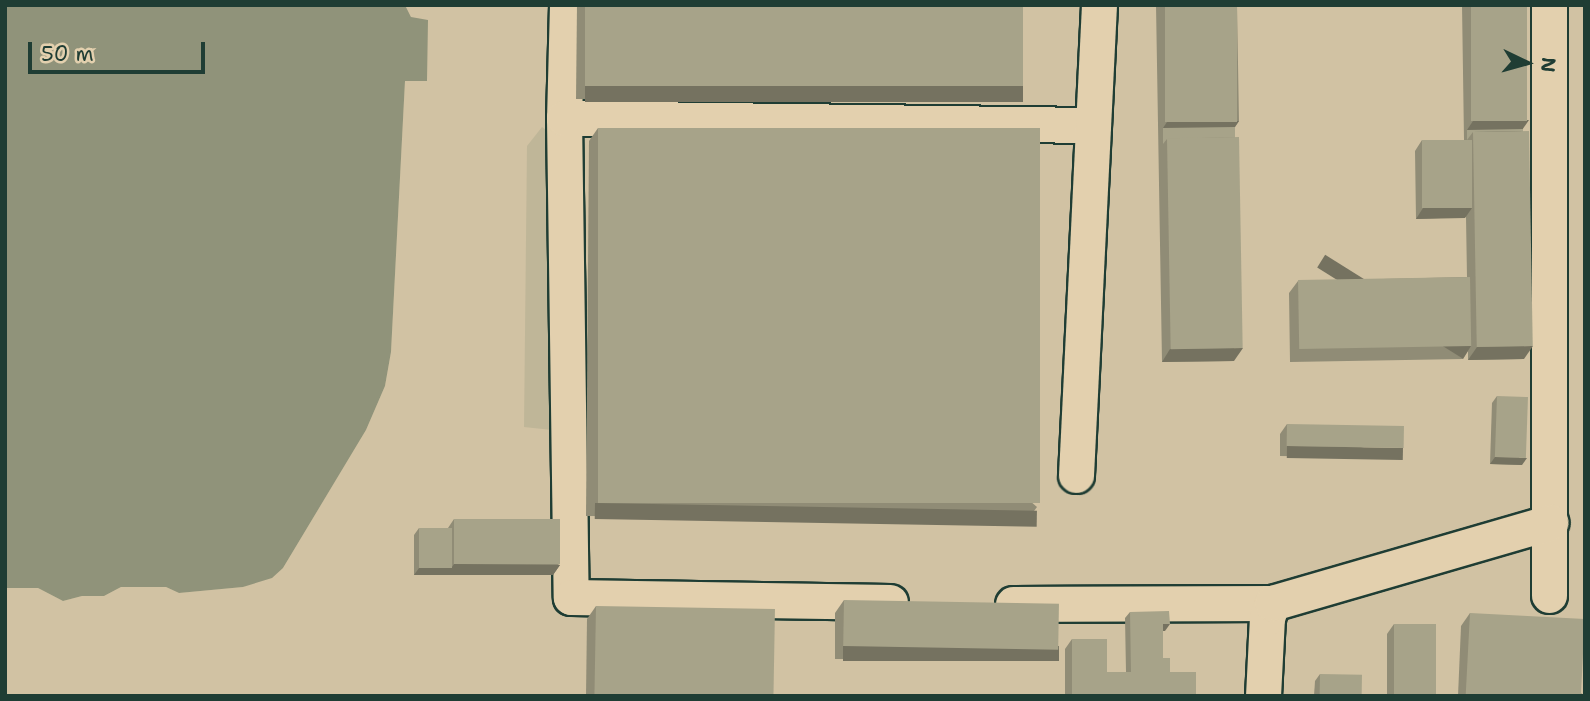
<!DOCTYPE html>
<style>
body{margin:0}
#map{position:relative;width:1590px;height:701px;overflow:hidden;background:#e3d0ae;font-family:"Shantell Sans",sans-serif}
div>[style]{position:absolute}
.built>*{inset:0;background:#d1c2a3}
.green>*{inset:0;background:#bfb698}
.water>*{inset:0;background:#90937a}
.roads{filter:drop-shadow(2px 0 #1f3d34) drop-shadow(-2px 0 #1f3d34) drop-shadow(0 2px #1f3d34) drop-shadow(0 -2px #1f3d34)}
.minor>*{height:35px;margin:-17.5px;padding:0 17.5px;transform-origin:17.5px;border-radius:17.5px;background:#e3d0ae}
.wall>*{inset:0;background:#908c76}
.shaded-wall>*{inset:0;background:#757260;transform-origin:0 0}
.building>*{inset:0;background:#a7a389;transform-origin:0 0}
span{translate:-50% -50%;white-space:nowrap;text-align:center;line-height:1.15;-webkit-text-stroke:6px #e3d0ae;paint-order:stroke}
.frame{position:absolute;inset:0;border:7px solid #1f3d34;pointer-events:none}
.north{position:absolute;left:1492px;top:28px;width:70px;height:70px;-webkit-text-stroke:5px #e3d0ae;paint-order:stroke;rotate:95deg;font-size:19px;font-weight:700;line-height:28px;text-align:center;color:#1f3d34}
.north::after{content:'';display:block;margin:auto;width:24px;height:32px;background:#1f3d34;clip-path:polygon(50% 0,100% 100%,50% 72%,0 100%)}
.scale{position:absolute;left:28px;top:42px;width:177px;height:32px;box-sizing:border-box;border:4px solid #1f3d34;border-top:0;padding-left:9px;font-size:21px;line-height:24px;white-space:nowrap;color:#1f3d34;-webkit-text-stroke:5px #e3d0ae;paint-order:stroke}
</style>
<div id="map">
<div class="built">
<div style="clip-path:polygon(405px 5px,1585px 5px,1585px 696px,5px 696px,5px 588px,38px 588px,63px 601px,82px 596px,104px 596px,121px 587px,139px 585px,166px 587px,179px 593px,243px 587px,283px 568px,366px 430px,385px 386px,391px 352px,405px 80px,427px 81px,411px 17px)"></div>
</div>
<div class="green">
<div style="clip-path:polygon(542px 127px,554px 136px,552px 430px,524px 427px,527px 146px)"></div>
</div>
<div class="water">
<div style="clip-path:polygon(5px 5px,405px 5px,411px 17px,428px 20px,427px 81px,405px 81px,391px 352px,385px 386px,366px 430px,283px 568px,272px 578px,243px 587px,179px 593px,166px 587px,121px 587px,104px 596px,82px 596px,63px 601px,38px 588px,5px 588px)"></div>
</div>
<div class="roads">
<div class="minor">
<div style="left:567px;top:5px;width:113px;rotate:91.5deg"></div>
<div style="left:564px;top:118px;width:479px;rotate:89.2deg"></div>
<div style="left:571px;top:597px;width:319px;rotate:0.9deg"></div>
<div style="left:1549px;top:5px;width:590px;rotate:90deg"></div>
<div style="left:564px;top:118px;width:529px;rotate:0.76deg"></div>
<div style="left:1076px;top:475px;width:471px;rotate:-87.2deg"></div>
<div style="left:1013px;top:604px;width:259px;rotate:-0.2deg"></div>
<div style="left:1263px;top:696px;width:78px;rotate:-87.1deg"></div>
<div style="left:1267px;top:618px;width:16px;rotate:-72deg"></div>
<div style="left:1272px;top:603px;width:290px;rotate:-16.2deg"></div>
</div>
</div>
<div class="wall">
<div style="clip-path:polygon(577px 5px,1023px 5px,1023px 89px,1014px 102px,576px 99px)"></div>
<div style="clip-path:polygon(1156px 5px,1237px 5px,1239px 121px,1235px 127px,1234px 361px,1162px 362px)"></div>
<div style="clip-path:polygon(1462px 5px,1527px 5px,1523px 129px,1524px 359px,1468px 360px,1468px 351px,1463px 359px,1290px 362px,1289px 293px,1298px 281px,1467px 277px,1466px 217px,1416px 219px,1415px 151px,1422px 140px,1464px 140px)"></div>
<div style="clip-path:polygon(598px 128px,1037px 507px,1028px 519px,586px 516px,589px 141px)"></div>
<div style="clip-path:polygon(1497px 396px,1522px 465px,1490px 464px,1492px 403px)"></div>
<div style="clip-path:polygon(1287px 424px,1396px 458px,1280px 456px,1280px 434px)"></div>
<div style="clip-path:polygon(454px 519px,560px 565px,553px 575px,414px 575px,414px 535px,419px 528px,448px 528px)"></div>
<div style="clip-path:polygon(844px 600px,1050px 660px,835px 659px,835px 613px)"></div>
<div style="clip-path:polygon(596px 606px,775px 696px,586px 696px,587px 619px)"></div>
<div style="clip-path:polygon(1130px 612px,1165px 631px,1163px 631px,1163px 658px,1170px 672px,1196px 696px,1065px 696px,1065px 649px,1072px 639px,1107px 672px,1126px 672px,1125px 618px)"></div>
<div style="clip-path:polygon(1470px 613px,1585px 696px,1458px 696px,1461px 626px)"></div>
<div style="clip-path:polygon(1394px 624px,1436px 696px,1387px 696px,1387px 634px)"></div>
<div style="clip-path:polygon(1320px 674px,1362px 696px,1314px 696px,1315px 681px)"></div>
</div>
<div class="shaded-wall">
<div style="left:585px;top:86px;width:438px;height:16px"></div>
<div style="clip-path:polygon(1529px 120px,1520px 133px,1473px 132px,1467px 130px,1473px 121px)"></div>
<div style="clip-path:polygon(1239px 121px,1230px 134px,1163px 128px,1167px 122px)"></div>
<div style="clip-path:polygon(1423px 208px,1472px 208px,1465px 218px,1416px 219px)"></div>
<div style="left:1471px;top:346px;width:15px;height:172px;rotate:122deg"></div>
<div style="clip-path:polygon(1533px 346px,1524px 359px,1468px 360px,1477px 347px)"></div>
<div style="clip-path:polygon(1243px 348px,1234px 361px,1162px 362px,1170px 349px)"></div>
<div style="left:1287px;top:446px;width:116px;height:12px;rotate:1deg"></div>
<div style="clip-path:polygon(1495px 457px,1527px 458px,1522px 465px,1490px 464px)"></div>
<div style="left:595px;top:503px;width:442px;height:16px;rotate:1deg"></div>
<div style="clip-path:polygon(454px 564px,560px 565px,553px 575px,414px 575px,419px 568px,452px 567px)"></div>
<div style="clip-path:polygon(1163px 624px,1170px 624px,1165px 631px,1158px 631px)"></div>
<div style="left:843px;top:646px;width:216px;height:15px"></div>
</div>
<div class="building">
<div style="left:585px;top:5px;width:438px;height:81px"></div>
<div style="left:1165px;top:5px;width:72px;height:117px"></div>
<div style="left:1471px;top:5px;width:56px;height:116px"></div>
<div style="clip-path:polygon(1235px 127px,1235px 137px,1167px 139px,1163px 144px,1163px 128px)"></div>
<div style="left:598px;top:128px;width:442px;height:375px"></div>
<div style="clip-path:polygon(1523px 129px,1523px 131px,1473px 132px,1467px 140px,1467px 130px)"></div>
<div style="left:1529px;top:131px;width:215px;height:56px;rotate:89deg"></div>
<div style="left:1239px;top:137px;width:211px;height:72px;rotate:89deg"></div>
<div style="left:1422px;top:140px;width:50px;height:68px"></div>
<div style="left:1470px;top:277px;width:69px;height:172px;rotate:89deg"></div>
<div style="left:1497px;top:396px;width:31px;height:61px;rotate:2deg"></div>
<div style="left:1287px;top:424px;width:117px;height:22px;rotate:1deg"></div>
<div style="left:454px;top:519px;width:106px;height:45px"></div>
<div style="left:419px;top:528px;width:33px;height:40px"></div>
<div style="left:844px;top:600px;width:215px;height:46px;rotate:1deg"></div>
<div style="left:596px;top:606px;width:179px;height:90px;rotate:1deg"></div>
<div style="clip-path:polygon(1169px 611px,1170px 624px,1163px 624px,1163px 658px,1170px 658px,1170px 672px,1131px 672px,1130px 612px)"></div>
<div style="left:1470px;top:613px;width:115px;height:83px;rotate:3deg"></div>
<div style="left:1394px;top:624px;width:42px;height:72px"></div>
<div style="clip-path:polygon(1072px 639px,1107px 639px,1107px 672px,1196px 672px,1196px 696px,1072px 696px)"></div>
<div style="left:1320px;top:674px;width:42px;height:22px;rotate:1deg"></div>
</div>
<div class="frame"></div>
<div class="north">N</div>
<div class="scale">50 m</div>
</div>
